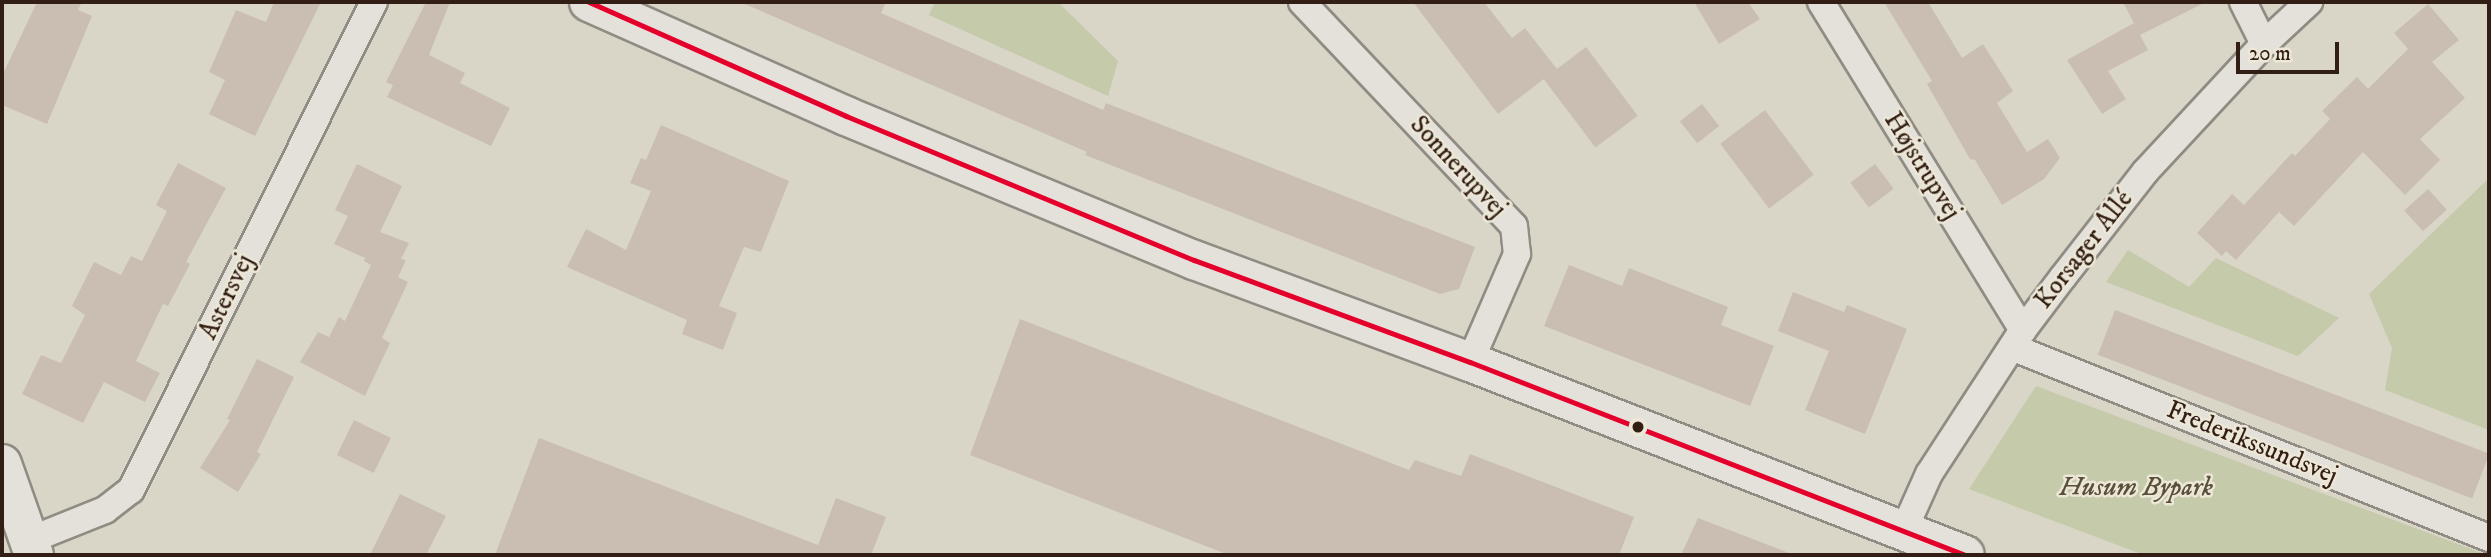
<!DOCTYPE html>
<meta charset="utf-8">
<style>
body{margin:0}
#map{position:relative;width:2491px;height:557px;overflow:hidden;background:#d9d6c8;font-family:"IM FELL DW Pica",serif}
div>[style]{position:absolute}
.green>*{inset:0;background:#c4caaa}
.building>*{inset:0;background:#cabeb3;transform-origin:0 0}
.roads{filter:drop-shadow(2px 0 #908b83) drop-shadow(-2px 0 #908b83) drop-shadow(0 2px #908b83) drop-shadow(0 -2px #908b83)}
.street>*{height:26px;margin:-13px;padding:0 13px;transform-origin:13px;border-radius:13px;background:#e3e1da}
.secondary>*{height:38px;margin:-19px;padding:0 19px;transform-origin:19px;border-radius:19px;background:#e3e1da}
.bus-1>*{height:5px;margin:-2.5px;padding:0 2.5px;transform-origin:2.5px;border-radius:2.5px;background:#e4002b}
.dots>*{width:19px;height:19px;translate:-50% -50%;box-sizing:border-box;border:4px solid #ece7d6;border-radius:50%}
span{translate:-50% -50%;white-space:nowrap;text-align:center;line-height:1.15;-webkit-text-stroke:5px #ece7d6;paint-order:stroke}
.street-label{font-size:26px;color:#321e15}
.park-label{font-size:26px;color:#594f3a;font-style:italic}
.frame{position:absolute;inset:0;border:4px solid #321e15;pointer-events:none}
.scale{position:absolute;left:2236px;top:42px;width:103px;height:32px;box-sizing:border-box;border:4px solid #321e15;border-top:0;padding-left:9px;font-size:21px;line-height:24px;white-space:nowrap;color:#321e15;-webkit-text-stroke:5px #ece7d6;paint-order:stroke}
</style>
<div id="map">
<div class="green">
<div style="clip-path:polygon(935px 2px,1058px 2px,1118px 61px,1108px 96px,929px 15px)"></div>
<div style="clip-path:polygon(2489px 178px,2489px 430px,2385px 390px,2392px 348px,2369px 294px)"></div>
<div style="clip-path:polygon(2128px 250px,2189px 287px,2216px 258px,2339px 318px,2298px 356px,2106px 282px)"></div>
<div style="clip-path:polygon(2036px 386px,2487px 555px,2144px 555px,1969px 489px)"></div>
</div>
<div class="building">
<div style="clip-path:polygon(37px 2px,82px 2px,78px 10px,92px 16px,47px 124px,2px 105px,2px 76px)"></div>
<div style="clip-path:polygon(274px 2px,321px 2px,255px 136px,209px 114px,225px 80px,209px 72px,236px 10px,266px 22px)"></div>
<div style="clip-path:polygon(426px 2px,450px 2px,429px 55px,465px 73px,460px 83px,510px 108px,491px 146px,387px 97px,393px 85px,386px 82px)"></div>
<div style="clip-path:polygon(740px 2px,886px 2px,881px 13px,1103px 110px,1106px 103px,1475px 247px,1459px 289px,1440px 294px,1085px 155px,1087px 152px)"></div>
<div style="clip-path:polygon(1413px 2px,1484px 2px,1512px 38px,1525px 28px,1557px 69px,1498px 114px)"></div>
<div style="clip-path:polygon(1694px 2px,1748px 2px,1760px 19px,1719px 44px)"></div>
<div style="clip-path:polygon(1884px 2px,1928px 2px,1962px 58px,1983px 44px,2013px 91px,1997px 103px,2027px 152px,2048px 139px,2060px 158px,2044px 179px,2002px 205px,1975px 160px,1970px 159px,1927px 84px,1932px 81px)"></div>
<div style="clip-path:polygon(2123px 2px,2206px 2px,2140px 35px,2148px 50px,2108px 71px,2126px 99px,2102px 114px,2067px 60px,2134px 23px,2140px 35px)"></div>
<div style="clip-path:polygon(2428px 4px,2459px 40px,2432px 62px,2465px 98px,2420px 139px,2440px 160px,2405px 195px,2363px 152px,2294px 226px,2279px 212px,2236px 260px,2226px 251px,2222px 256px,2197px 233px,2232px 194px,2244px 205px,2292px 153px,2295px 156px,2330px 119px,2322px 111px,2357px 77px,2368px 89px,2408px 49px,2394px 33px)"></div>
<div style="left:1586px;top:47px;width:86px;height:53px;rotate:53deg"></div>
<div style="left:1702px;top:104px;width:28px;height:28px;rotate:52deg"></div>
<div style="left:1765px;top:110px;width:81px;height:56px;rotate:53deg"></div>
<div style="clip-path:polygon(661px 125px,789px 181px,761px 252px,744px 247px,719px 306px,737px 313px,723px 350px,682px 334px,687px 320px,567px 267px,586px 229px,626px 250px,651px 191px,630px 183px,641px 158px,646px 160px)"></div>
<div style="clip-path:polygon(178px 163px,226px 188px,186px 262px,190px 264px,168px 306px,163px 304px,136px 361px,160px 373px,145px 402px,104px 382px,83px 423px,22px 394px,41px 355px,61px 363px,85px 315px,72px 306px,94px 262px,121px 275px,131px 256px,142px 261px,167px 211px,156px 205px)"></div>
<div style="clip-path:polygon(357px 164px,402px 186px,380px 232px,409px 243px,401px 259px,406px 260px,398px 277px,408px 282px,382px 338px,390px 343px,365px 396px,300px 362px,318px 332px,329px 337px,339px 317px,345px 321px,371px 265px,364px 261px,365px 258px,334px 244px,348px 216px,335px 210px)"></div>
<div style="left:1875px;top:164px;width:31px;height:31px;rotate:53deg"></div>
<div style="left:2428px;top:189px;width:28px;height:32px;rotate:48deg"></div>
<div style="clip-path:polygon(1569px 265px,1622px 286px,1629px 268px,1728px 307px,1721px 325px,1774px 346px,1750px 406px,1544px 326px)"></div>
<div style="clip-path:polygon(1793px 292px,1844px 312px,1847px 305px,1907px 329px,1865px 434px,1805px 410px,1829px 351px,1778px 331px)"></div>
<div style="left:2115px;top:310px;width:401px;height:48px;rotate:21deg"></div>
<div style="clip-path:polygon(1020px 319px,1409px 470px,1415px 460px,1461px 476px,1470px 454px,1634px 517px,1619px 555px,1229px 555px,970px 455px)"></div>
<div style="clip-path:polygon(257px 359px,294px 377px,257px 452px,261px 454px,238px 492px,200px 468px,230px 420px,227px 419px)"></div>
<div style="left:354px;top:420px;width:41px;height:39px;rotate:26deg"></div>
<div style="clip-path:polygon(539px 438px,818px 545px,836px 498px,886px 517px,871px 555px,495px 555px)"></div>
<div style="clip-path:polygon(400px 494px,446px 516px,426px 555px,370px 555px)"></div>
<div style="clip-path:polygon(1698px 518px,1789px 553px,1789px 555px,1681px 555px)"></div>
</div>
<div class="roads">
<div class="street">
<div style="left:1302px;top:2px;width:308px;rotate:46.6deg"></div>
<div style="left:1514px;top:226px;width:28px;rotate:84deg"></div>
<div style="left:1517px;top:254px;width:118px;rotate:113.5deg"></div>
<div style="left:1821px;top:2px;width:385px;rotate:58.4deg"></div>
<div style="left:2243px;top:2px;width:47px;rotate:63.4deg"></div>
<div style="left:2014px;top:348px;width:512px;rotate:21.8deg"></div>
<div style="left:1903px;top:532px;width:64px;rotate:-65.9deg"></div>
<div style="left:1929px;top:474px;width:172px;rotate:-56.9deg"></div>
<div style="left:2023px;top:330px;width:66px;rotate:-53deg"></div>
<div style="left:2063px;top:277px;width:133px;rotate:-52deg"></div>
<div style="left:2145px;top:172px;width:175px;rotate:-47.1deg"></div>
<div style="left:2264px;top:44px;width:62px;rotate:-43deg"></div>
<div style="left:30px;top:540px;width:81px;rotate:-21.8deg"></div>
<div style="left:105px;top:510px;width:33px;rotate:-38deg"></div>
<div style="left:131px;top:490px;width:545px;rotate:-63.53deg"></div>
</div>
<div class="secondary">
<div style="left:589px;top:2px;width:281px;rotate:23.9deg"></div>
<div style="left:846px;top:116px;width:377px;rotate:22.5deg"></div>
<div style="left:1194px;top:260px;width:294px;rotate:20.3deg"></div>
<div style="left:1470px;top:362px;width:531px;rotate:21.3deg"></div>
<div style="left:2px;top:464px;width:96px;rotate:70.6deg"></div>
</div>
</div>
<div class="bus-1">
<div style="left:589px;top:2px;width:281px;rotate:23.9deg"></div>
<div style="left:846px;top:116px;width:377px;rotate:22.5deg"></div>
<div style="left:1194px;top:260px;width:294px;rotate:20.3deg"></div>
<div style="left:1470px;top:362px;width:531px;rotate:21.3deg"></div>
</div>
<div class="dots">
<div style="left:1638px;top:427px;background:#321e15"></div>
</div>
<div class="street-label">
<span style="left:1922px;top:166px;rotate:58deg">Højstrupvej</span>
<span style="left:1458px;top:167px;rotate:47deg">Sonnerupvej</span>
<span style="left:2084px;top:250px;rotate:-52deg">Korsager Allé</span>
<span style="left:227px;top:297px;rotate:-64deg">Astersvej</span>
<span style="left:2252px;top:443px;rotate:22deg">Frederikssundsvej</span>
</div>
<div class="park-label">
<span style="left:2136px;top:488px">Husum Bypark</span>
</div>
<div class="frame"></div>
<div class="scale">20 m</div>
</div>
